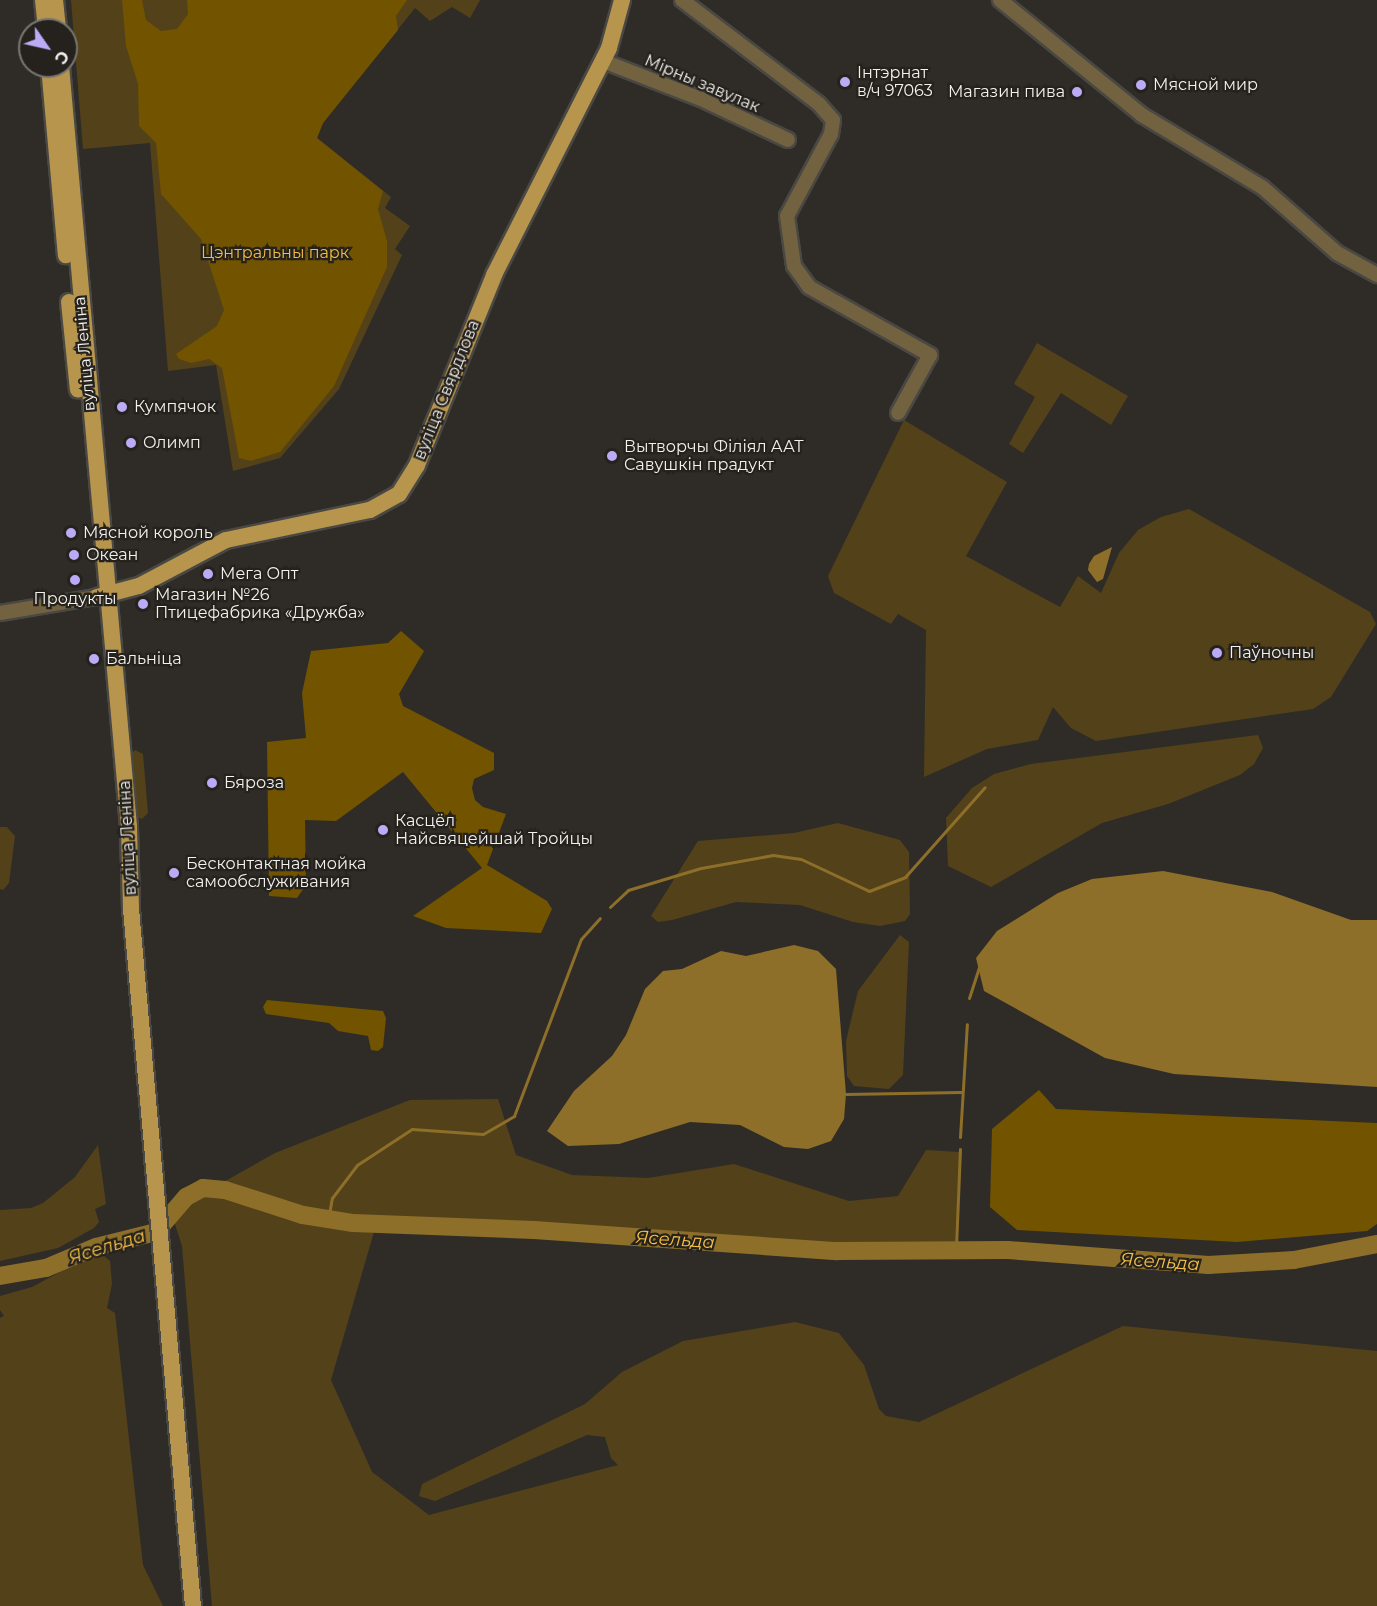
<!DOCTYPE html>
<meta charset="utf-8">
<style>
body{margin:0}
#map{position:relative;width:1377px;height:1606px;overflow:hidden;background:#2f2c27;font-family:Montserrat,sans-serif}
div>[style]{position:absolute}
.green>*{inset:0;background:#534119}
.forest>*{inset:0;background:#715300}
.water>*{inset:0;background:#8e6f2a}
.stream>*{height:3px;margin:-1.5px;padding:0 1.5px;transform-origin:1.5px;border-radius:1.5px;background:#8e6f2a}
.river>*{height:18px;margin:-9px;padding:0 9px;transform-origin:9px;border-radius:9px;background:#8e6f2a}
.roads{filter:drop-shadow(2px 0 #4a4843) drop-shadow(-2px 0 #4a4843) drop-shadow(0 2px #4a4843) drop-shadow(0 -2px #4a4843)}
.minor>*{height:14px;margin:-7px;padding:0 7px;transform-origin:7px;border-radius:7px;background:#726240}
.major>*{height:16px;margin:-8px;padding:0 8px;transform-origin:8px;border-radius:8px;background:#b8954d}
.dots>*{width:16px;height:16px;translate:-50% -50%;box-sizing:border-box;border:3px solid #25221d;border-radius:50%}
span{translate:-50% -50%;white-space:nowrap;text-align:center;line-height:1.15;-webkit-text-stroke:4.5px #25221d;paint-order:stroke}
.poi-label{font-size:16px;color:#f3f1ee}
.left{translate:0 -50%;text-align:left}
.right{translate:-100% -50%;text-align:right}
.street-label{font-size:16px;color:#f3f1ee}
.park-label{font-size:16px;color:#f3bd41}
.water-label{font-size:18px;color:#f6c045;font-style:italic}
.north{position:absolute;left:18px;top:18px;width:60px;height:60px;box-sizing:border-box;background:#25221d;border:2px solid #777571;border-radius:50%;rotate:124deg;font-size:16px;font-weight:700;line-height:24px;text-align:center;color:#f3f1ee}
.north::after{content:'';display:block;margin:auto;width:21px;height:27px;background:#bbaaf6;clip-path:polygon(50% 0,100% 100%,50% 72%,0 100%)}
</style>
<div id="map">
<div class="green">
<div style="clip-path:polygon(71px 0,480px 0,470px 18px,452px 7px,430px 21px,415px 8px,323px 123px,317px 138px,391px 197px,385px 208px,410px 226px,395px 249px,402px 255px,339px 389px,280px 458px,233px 471px,216px 365px,168px 371px,150px 143px,83px 149px)"></div>
<div style="clip-path:polygon(1037px 343px,1128px 396px,1111px 425px,1061px 393px,1023px 453px,1009px 444px,1035px 397px,1014px 384px)"></div>
<div style="clip-path:polygon(904px 420px,1007px 482px,966px 556px,1060px 607px,1078px 576px,1101px 593px,1119px 553px,1138px 530px,1161px 517px,1189px 509px,1370px 612px,1376px 624px,1331px 697px,1313px 709px,1096px 741px,1071px 728px,1053px 707px,1038px 740px,987px 749px,924px 777px,926px 630px,898px 614px,891px 624px,834px 593px,828px 576px)"></div>
<div style="clip-path:polygon(1258px 735px,1263px 748px,1254px 764px,1240px 775px,1168px 804px,1102px 823px,991px 887px,948px 866px,946px 818px,972px 788px,994px 774px,1031px 764px)"></div>
<div style="clip-path:polygon(135px 750px,143px 754px,148px 813px,142px 819px,133px 815px,128px 757px)"></div>
<div style="clip-path:polygon(838px 823px,900px 840px,909px 852px,910px 914px,905px 921px,880px 926px,853px 922px,800px 905px,736px 902px,672px 920px,658px 922px,651px 916px,698px 841px,794px 833px)"></div>
<div style="clip-path:polygon(0 827px,7px 827px,15px 836px,9px 883px,3px 890px,0 889px)"></div>
<div style="clip-path:polygon(900px 935px,909px 942px,903px 1075px,889px 1089px,854px 1086px,847px 1076px,846px 1041px,858px 991px)"></div>
<div style="clip-path:polygon(498px 1099px,516px 1155px,572px 1175px,648px 1178px,734px 1164px,849px 1201px,898px 1196px,926px 1150px,960px 1152px,956px 1248px,837px 1251px,534px 1230px,376px 1225px,331px 1380px,372px 1472px,429px 1515px,618px 1465px,611px 1458px,605px 1437px,587px 1435px,435px 1501px,419px 1496px,422px 1484px,585px 1404px,622px 1372px,683px 1341px,795px 1322px,839px 1333px,864px 1365px,879px 1409px,886px 1416px,919px 1422px,1123px 1326px,1377px 1351px,1377px 1606px,212px 1606px,182px 1246px,172px 1215px,194px 1191px,213px 1188px,275px 1153px,410px 1100px)"></div>
<div style="clip-path:polygon(98px 1145px,106px 1204px,95px 1209px,99px 1222px,94px 1228px,58px 1248px,0 1261px,0 1210px,31px 1208px,43px 1203px,75px 1177px)"></div>
<div style="clip-path:polygon(103px 1255px,110px 1261px,112px 1284px,107px 1308px,115px 1313px,143px 1565px,163px 1606px,0 1606px,0 1318px,4px 1316px,0 1310px,0 1296px,32px 1287px,86px 1258px)"></div>
</div>
<div class="forest">
<div style="clip-path:polygon(122px 0,142px 0,146px 20px,161px 31px,177px 29px,188px 14px,187px 0,407px 0,396px 16px,398px 30px,323px 123px,317px 138px,383px 191px,378px 209px,387px 241px,387px 267px,334px 386px,280px 452px,251px 461px,239px 458px,222px 368px,209px 359px,191px 363px,179px 359px,176px 354px,217px 326px,224px 310px,201px 239px,161px 194px,156px 143px,139px 126px,138px 84px,126px 46px)"></div>
<div style="clip-path:polygon(401px 631px,424px 651px,399px 694px,403px 706px,494px 753px,494px 770px,474px 779px,472px 788px,475px 800px,483px 807px,506px 814px,487px 865px,547px 901px,552px 909px,541px 933px,446px 928px,413px 916px,482px 868px,403px 772px,336px 821px,305px 820px,306px 885px,297px 898px,269px 896px,267px 742px,306px 738px,302px 693px,311px 651px,388px 643px)"></div>
<div style="clip-path:polygon(267px 1000px,383px 1011px,386px 1018px,383px 1047px,378px 1051px,371px 1050px,368px 1036px,338px 1031px,329px 1023px,266px 1014px,263px 1007px)"></div>
<div style="clip-path:polygon(1039px 1090px,1056px 1109px,1377px 1123px,1377px 1224px,1367px 1231px,1237px 1242px,1017px 1230px,990px 1207px,992px 1129px)"></div>
</div>
<div class="water">
<div style="clip-path:polygon(1112px 547px,1103px 579px,1097px 582px,1088px 570px,1089px 564px,1094px 556px)"></div>
<div style="clip-path:polygon(1163px 871px,1272px 892px,1351px 920px,1377px 920px,1377px 1087px,1174px 1074px,1105px 1058px,984px 991px,976px 958px,997px 931px,1058px 893px,1092px 879px)"></div>
<div style="clip-path:polygon(794px 945px,818px 951px,836px 969px,846px 1094px,844px 1119px,831px 1141px,808px 1149px,784px 1147px,740px 1125px,690px 1122px,619px 1144px,568px 1146px,547px 1131px,574px 1091px,612px 1056px,626px 1035px,645px 989px,663px 971px,682px 969px,721px 951px,746px 956px)"></div>
</div>
<div class="stream">
<div style="left:610px;top:907px;width:25px;rotate:-43deg"></div>
<div style="left:628px;top:890px;width:76px;rotate:-16.8deg"></div>
<div style="left:701px;top:868px;width:73px;rotate:-10.2deg"></div>
<div style="left:773px;top:855px;width:28px;rotate:8deg"></div>
<div style="left:801px;top:859px;width:75px;rotate:25.2deg"></div>
<div style="left:869px;top:891px;width:39px;rotate:-21deg"></div>
<div style="left:905px;top:877px;width:120px;rotate:-48.4deg"></div>
<div style="left:969px;top:998px;width:32px;rotate:-72deg"></div>
<div style="left:846px;top:1094px;width:115px;rotate:-1deg"></div>
<div style="left:960px;top:1137px;width:113px;rotate:-86.5deg"></div>
<div style="left:328px;top:1220px;width:22px;rotate:-80deg"></div>
<div style="left:332px;top:1198px;width:41px;rotate:-52.9deg"></div>
<div style="left:357px;top:1165px;width:66px;rotate:-33.2deg"></div>
<div style="left:412px;top:1129px;width:71px;rotate:4deg"></div>
<div style="left:483px;top:1134px;width:36px;rotate:-30deg"></div>
<div style="left:514px;top:1116px;width:189px;rotate:-69.3deg"></div>
<div style="left:581px;top:939px;width:28px;rotate:-48deg"></div>
<div style="left:956px;top:1248px;width:99px;rotate:-87.7deg"></div>
</div>
<div class="river">
<div style="left:0;top:1276px;width:47px;rotate:-9.9deg"></div>
<div style="left:46px;top:1268px;width:54px;rotate:-22.8deg"></div>
<div style="left:96px;top:1247px;width:62px;rotate:-14deg"></div>
<div style="left:156px;top:1232px;width:46px;rotate:-49.4deg"></div>
<div style="left:186px;top:1197px;width:19px;rotate:-28deg"></div>
<div style="left:203px;top:1188px;width:22px;rotate:5deg"></div>
<div style="left:225px;top:1190px;width:82px;rotate:17.8deg"></div>
<div style="left:303px;top:1215px;width:51px;rotate:9.1deg"></div>
<div style="left:353px;top:1223px;width:181px;rotate:2.2deg"></div>
<div style="left:534px;top:1230px;width:304px;rotate:4deg"></div>
<div style="left:837px;top:1251px;width:171px;rotate:-0.3deg"></div>
<div style="left:1008px;top:1250px;width:201px;rotate:4.3deg"></div>
<div style="left:1208px;top:1265px;width:86px;rotate:-3.3deg"></div>
<div style="left:1294px;top:1260px;width:85px;rotate:-10.9deg"></div>
</div>
<div class="roads">
<div class="minor">
<div style="left:682px;top:0;width:172px;rotate:37.2deg"></div>
<div style="left:819px;top:104px;width:21px;rotate:49deg"></div>
<div style="left:833px;top:120px;width:14px;rotate:98deg"></div>
<div style="left:831px;top:134px;width:93px;rotate:118.2deg"></div>
<div style="left:787px;top:216px;width:50px;rotate:82deg"></div>
<div style="left:794px;top:266px;width:26px;rotate:54deg"></div>
<div style="left:809px;top:287px;width:139px;rotate:29.3deg"></div>
<div style="left:930px;top:355px;width:66px;rotate:118.9deg"></div>
<div style="left:1000px;top:0;width:183px;rotate:39deg"></div>
<div style="left:1142px;top:115px;width:140px;rotate:31deg"></div>
<div style="left:1262px;top:187px;width:100px;rotate:41.3deg"></div>
<div style="left:1337px;top:253px;width:46px;rotate:28.8deg"></div>
<div style="left:603px;top:61px;width:105px;rotate:21.2deg"></div>
<div style="left:701px;top:99px;width:96px;rotate:25.2deg"></div>
<div style="left:0;top:613px;width:97px;rotate:-9.5deg"></div>
</div>
<div class="major">
<div style="left:43px;top:0;width:30px;rotate:84deg"></div>
<div style="left:55px;top:0;width:30px;rotate:84deg"></div>
<div style="left:49px;top:66px;width:190px;rotate:84.9deg"></div>
<div style="left:61px;top:66px;width:764px;rotate:84.89deg"></div>
<div style="left:129px;top:827px;width:82px;rotate:88.6deg"></div>
<div style="left:131px;top:909px;width:700px;rotate:84.92deg"></div>
<div style="left:69px;top:302px;width:88px;rotate:84.2deg"></div>
<div style="left:97px;top:597px;width:43px;rotate:-14.7deg"></div>
<div style="left:139px;top:586px;width:98px;rotate:-27.9deg"></div>
<div style="left:226px;top:540px;width:147px;rotate:-11.8deg"></div>
<div style="left:370px;top:510px;width:33px;rotate:-29deg"></div>
<div style="left:399px;top:494px;width:34px;rotate:-58deg"></div>
<div style="left:417px;top:465px;width:205px;rotate:-67.9deg"></div>
<div style="left:494px;top:275px;width:254px;rotate:-63.1deg"></div>
<div style="left:609px;top:48px;width:50px;rotate:-74.8deg"></div>
</div>
</div>
<div class="dots">
<div style="left:845px;top:82px;background:#bbaaf6"></div>
<div style="left:1141px;top:85px;background:#bbaaf6"></div>
<div style="left:1077px;top:92px;background:#bbaaf6"></div>
<div style="left:122px;top:407px;background:#bbaaf6"></div>
<div style="left:131px;top:443px;background:#bbaaf6"></div>
<div style="left:612px;top:456px;background:#bbaaf6"></div>
<div style="left:71px;top:533px;background:#bbaaf6"></div>
<div style="left:74px;top:555px;background:#bbaaf6"></div>
<div style="left:208px;top:574px;background:#bbaaf6"></div>
<div style="left:75px;top:580px;background:#bbaaf6"></div>
<div style="left:143px;top:604px;background:#bbaaf6"></div>
<div style="left:1217px;top:653px;background:#bbaaf6"></div>
<div style="left:94px;top:659px;background:#bbaaf6"></div>
<div style="left:212px;top:783px;background:#bbaaf6"></div>
<div style="left:383px;top:830px;background:#bbaaf6"></div>
<div style="left:174px;top:873px;background:#bbaaf6"></div>
</div>
<div class="poi-label">
<span class="left" style="left:857px;top:82px">Інтэрнат<br>в/ч 97063</span>
<span class="left" style="left:1153px;top:85px">Мясной мир</span>
<span class="right" style="left:1065px;top:92px">Магазин пива</span>
<span class="left" style="left:134px;top:407px">Кумпячок</span>
<span class="left" style="left:143px;top:443px">Олимп</span>
<span class="left" style="left:624px;top:456px">Вытворчы Філіял ААТ<br>Савушкін прадукт</span>
<span class="left" style="left:83px;top:533px">Мясной король</span>
<span class="left" style="left:86px;top:555px">Океан</span>
<span class="left" style="left:220px;top:574px">Мега Опт</span>
<span class="left" style="left:155px;top:604px">Магазин №26<br>Птицефабрика «Дружба»</span>
<span style="left:75px;top:599px">Продукты</span>
<span class="left" style="left:1229px;top:653px">Паўночны</span>
<span class="left" style="left:106px;top:659px">Бальніца</span>
<span class="left" style="left:224px;top:783px">Бяроза</span>
<span class="left" style="left:395px;top:830px">Касцёл<br>Найсвяцейшай Тройцы</span>
<span class="left" style="left:186px;top:873px">Бесконтактная мойка<br>самообслуживания</span>
</div>
<div class="street-label">
<span style="left:702px;top:84px;rotate:23deg">Мірны завулак</span>
<span style="left:85px;top:354px;rotate:-95deg">вуліца Леніна</span>
<span style="left:447px;top:390px;rotate:-68deg">вуліца Свярдлова</span>
<span style="left:128px;top:838px;rotate:-93deg">вуліца Леніна</span>
</div>
<div class="park-label">
<span style="left:275px;top:253px">Цэнтральны парк</span>
</div>
<div class="water-label">
<span style="left:675px;top:1240px;rotate:4deg">Ясельда</span>
<span style="left:107px;top:1247px;rotate:-17deg">Ясельда</span>
<span style="left:1160px;top:1262px;rotate:4deg">Ясельда</span>
</div>
<div class="north">С</div>
</div>
